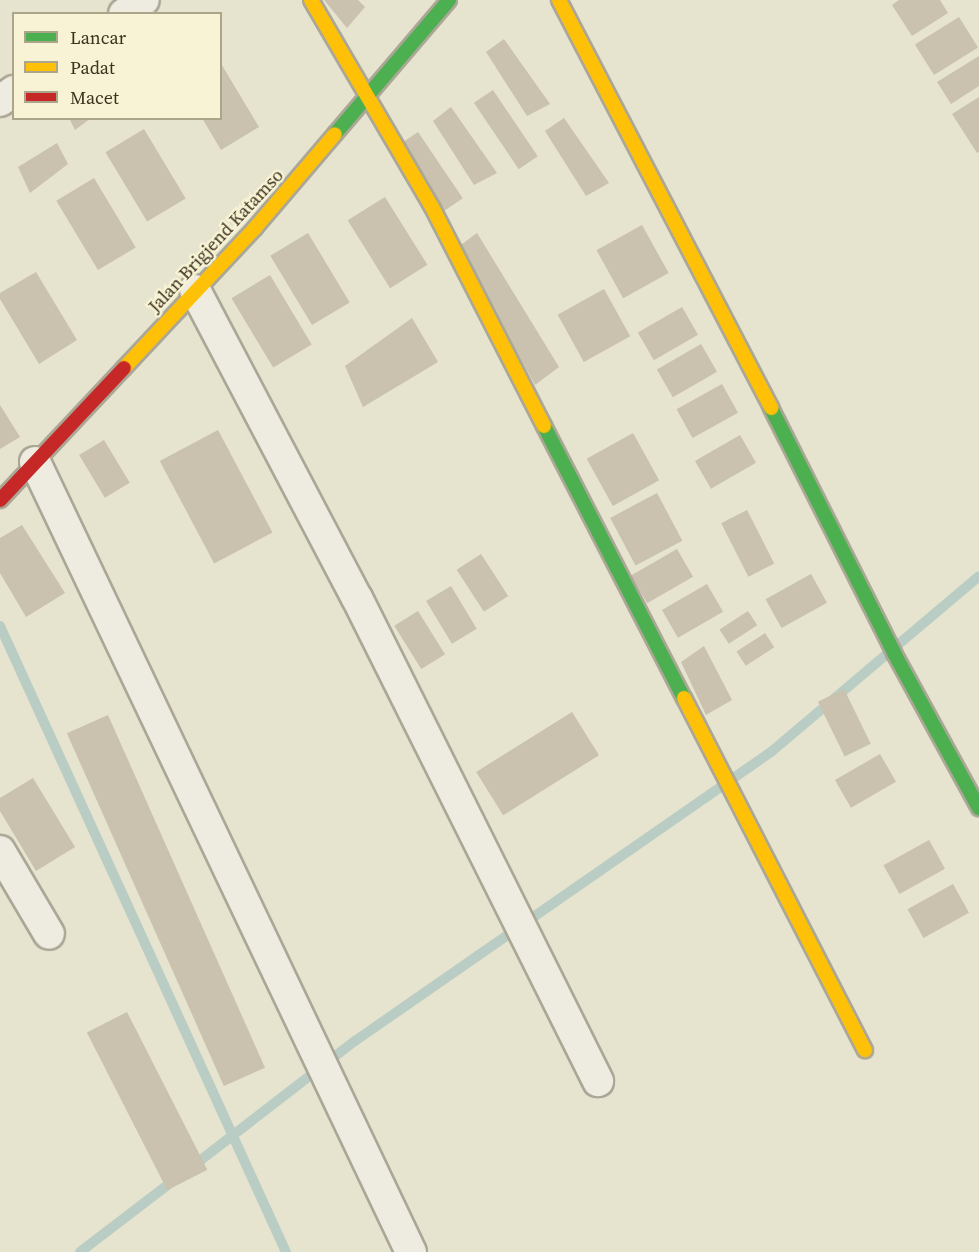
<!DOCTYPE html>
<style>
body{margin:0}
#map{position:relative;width:979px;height:1252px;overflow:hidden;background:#e6e3ce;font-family:"Source Serif 4",serif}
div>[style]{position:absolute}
.stream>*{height:10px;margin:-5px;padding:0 5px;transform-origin:5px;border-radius:5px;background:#b9cdc4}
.building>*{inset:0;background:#cac1af;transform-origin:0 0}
.roads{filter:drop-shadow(2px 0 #aba797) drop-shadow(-2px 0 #aba797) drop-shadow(0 2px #aba797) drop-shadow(0 -2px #aba797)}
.street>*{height:30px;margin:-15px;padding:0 15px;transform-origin:15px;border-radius:15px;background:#eeece0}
.fast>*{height:14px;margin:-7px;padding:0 7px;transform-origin:7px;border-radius:7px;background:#4caf50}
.slow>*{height:14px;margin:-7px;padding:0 7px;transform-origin:7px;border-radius:7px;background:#ffc107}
.jam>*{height:14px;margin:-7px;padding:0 7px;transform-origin:7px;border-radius:7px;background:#c62828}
span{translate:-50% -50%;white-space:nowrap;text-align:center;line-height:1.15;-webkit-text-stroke:5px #f7f3d4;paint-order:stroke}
.street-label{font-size:18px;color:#3c311e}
.legend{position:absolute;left:12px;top:12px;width:210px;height:108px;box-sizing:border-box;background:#f7f3d4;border:2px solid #aca58b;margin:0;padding:8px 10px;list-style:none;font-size:18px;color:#3c311e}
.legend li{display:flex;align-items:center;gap:12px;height:30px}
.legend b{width:30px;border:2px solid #aca58b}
</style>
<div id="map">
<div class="stream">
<div style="left:0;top:626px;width:688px;rotate:65.45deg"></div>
<div style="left:193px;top:1166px;width:205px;rotate:-37.7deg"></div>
<div style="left:355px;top:1041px;width:507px;rotate:-34.79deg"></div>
<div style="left:771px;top:752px;width:272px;rotate:-40.2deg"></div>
<div style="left:80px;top:1252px;width:123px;rotate:-37.4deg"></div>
</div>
<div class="building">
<div style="clip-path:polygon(324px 0,358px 0,365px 7px,347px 28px)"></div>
<div style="clip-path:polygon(899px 0,940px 0,948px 13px,912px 36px,892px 5px)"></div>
<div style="left:959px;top:17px;width:36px;height:52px;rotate:58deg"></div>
<div style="clip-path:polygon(504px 39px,550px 104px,527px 116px,486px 52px)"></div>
<div style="clip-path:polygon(979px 56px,979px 86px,951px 104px,937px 82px)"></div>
<div style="clip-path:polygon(220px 62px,259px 127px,221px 150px,202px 118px,220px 118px)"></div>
<div style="left:493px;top:90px;width:80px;height:23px;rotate:56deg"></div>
<div style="clip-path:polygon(979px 97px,979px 152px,977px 153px,952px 114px)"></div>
<div style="clip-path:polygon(451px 107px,497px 173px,474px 185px,433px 121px)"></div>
<div style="clip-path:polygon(69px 118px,91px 118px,75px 130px)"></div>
<div style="clip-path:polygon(564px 118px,609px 183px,586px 196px,545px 131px)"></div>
<div style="left:144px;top:129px;width:81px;height:45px;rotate:59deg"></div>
<div style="left:418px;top:132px;width:80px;height:24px;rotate:56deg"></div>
<div style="clip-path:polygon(57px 143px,68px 164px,30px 193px,18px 167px)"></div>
<div style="left:94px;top:178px;width:81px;height:44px;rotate:59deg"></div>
<div style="left:385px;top:197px;width:80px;height:44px;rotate:58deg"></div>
<div style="left:642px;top:225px;width:55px;height:52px;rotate:61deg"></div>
<div style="left:308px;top:233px;width:81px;height:44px;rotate:59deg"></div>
<div style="clip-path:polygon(477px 233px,559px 367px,535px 385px,458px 247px)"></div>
<div style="clip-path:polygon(36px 272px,77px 340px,39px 364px,0 299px,0 293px)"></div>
<div style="left:270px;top:275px;width:81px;height:45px;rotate:59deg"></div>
<div style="left:604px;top:289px;width:54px;height:53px;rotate:61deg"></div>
<div style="left:682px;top:307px;width:32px;height:51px;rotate:60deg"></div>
<div style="clip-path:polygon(412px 318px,438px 362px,363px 407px,345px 366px)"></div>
<div style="left:701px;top:344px;width:32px;height:51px;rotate:60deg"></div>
<div style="left:722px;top:384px;width:33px;height:52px;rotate:61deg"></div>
<div style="clip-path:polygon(0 405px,20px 437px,0 449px)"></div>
<div style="left:218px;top:430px;width:116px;height:66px;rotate:62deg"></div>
<div style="left:633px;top:433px;width:54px;height:53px;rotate:61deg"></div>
<div style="left:740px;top:435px;width:32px;height:52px;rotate:60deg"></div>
<div style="left:104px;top:440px;width:50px;height:29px;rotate:59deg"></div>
<div style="left:657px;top:493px;width:54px;height:53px;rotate:62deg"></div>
<div style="left:747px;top:510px;width:60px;height:29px;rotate:63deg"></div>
<div style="clip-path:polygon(22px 525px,65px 593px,26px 617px,0 573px,0 538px)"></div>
<div style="left:677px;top:549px;width:32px;height:53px;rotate:60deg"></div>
<div style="left:481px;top:554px;width:50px;height:29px;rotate:57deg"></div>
<div style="left:811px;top:574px;width:33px;height:52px;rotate:61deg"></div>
<div style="left:707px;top:584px;width:32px;height:52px;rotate:60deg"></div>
<div style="left:451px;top:586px;width:50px;height:29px;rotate:59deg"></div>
<div style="left:418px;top:611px;width:51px;height:28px;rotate:58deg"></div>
<div style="left:748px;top:611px;width:17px;height:34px;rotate:57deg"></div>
<div style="left:765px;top:633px;width:17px;height:34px;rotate:57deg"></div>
<div style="clip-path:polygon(704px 646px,732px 700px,706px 715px,681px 662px)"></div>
<div style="left:844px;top:689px;width:61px;height:29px;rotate:64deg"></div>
<div style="left:572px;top:712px;width:51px;height:113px;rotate:58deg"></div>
<div style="left:108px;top:715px;width:386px;height:45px;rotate:66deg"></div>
<div style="left:880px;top:754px;width:32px;height:52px;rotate:60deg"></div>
<div style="clip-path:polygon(33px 778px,75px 847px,36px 871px,0 811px,0 798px)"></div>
<div style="left:929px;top:840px;width:33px;height:52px;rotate:61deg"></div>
<div style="left:953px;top:884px;width:33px;height:52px;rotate:61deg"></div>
<div style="left:127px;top:1012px;width:177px;height:45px;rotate:63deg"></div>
</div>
<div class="roads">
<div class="street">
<div style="left:124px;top:14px;width:24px;rotate:-35deg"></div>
<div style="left:0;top:101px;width:17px;rotate:-36deg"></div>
<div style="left:195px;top:290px;width:348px;rotate:62.3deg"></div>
<div style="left:357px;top:598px;width:540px;rotate:63.48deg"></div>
<div style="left:35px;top:462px;width:875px;rotate:64.55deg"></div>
<div style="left:0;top:851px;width:96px;rotate:59.4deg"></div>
</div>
<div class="fast">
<div style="left:335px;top:134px;width:176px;rotate:-49.6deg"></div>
<div style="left:771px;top:408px;width:274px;rotate:63.3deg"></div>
<div style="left:894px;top:653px;width:177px;rotate:61.3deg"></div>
<div style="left:544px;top:426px;width:306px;rotate:62.8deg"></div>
</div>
<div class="slow">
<div style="left:311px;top:0;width:240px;rotate:59.7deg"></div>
<div style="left:432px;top:207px;width:246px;rotate:62.9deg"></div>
<div style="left:559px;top:0;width:460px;rotate:62.5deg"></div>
<div style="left:124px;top:368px;width:192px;rotate:-46.9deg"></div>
<div style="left:255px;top:228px;width:123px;rotate:-49.6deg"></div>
<div style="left:684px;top:698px;width:396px;rotate:62.8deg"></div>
</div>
<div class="jam">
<div style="left:0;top:500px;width:181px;rotate:-46.8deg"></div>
</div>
</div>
<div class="street-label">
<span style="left:216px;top:241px;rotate:-47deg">Jalan Brigjend Katamso</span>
</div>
<ul class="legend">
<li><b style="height:8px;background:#4caf50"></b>Lancar</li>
<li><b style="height:8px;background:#ffc107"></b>Padat</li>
<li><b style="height:8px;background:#c62828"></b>Macet</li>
</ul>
</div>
